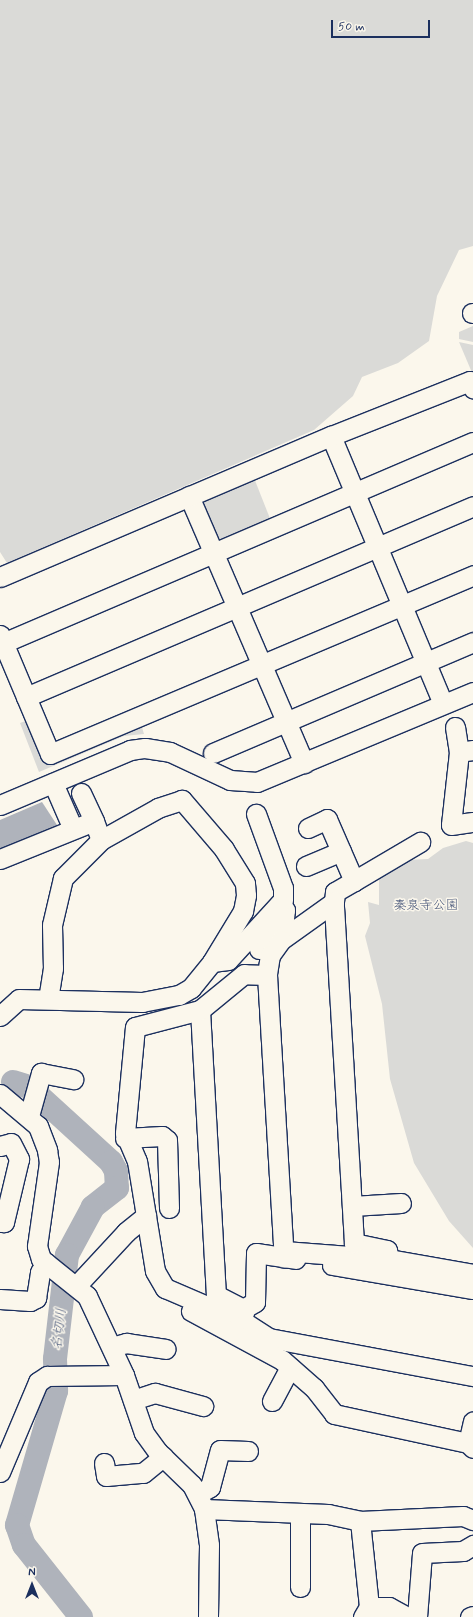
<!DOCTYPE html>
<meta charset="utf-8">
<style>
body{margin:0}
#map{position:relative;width:473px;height:1617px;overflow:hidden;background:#fbf7ec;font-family:Mynerve,"Klee One",sans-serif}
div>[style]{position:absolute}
.green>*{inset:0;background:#dadad7}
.water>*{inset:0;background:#afb3bb}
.river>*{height:24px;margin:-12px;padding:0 12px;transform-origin:12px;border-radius:12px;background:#afb3bb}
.roads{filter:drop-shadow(1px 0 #1b2f5e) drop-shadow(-1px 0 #1b2f5e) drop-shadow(0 1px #1b2f5e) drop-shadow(0 -1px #1b2f5e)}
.minor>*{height:19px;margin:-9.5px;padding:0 9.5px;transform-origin:9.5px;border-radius:9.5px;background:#fbf7ec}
span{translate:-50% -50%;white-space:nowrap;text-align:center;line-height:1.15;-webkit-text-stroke:3px #fbf7ec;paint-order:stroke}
.park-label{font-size:13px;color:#415176}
.water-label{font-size:14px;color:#47577a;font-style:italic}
.north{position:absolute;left:12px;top:1565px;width:40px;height:40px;-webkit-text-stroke:3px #fbf7ec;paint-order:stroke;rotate:0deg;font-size:11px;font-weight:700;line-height:16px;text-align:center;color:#1b2f5e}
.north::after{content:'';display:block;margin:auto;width:14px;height:18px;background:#1b2f5e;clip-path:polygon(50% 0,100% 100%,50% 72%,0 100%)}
.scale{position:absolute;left:331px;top:20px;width:99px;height:18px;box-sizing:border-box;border:2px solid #1b2f5e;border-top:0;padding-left:5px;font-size:12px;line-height:14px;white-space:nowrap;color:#1b2f5e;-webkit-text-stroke:3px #fbf7ec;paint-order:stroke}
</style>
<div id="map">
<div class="green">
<div style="clip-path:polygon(0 0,473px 0,473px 246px,459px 250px,437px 296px,429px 341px,398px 363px,362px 377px,353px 396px,314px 430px,7px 563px,0 552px)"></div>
<div style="clip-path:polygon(473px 326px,473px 342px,459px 339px,459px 332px)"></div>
<div style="clip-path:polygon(459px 342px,473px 345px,473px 375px)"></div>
<div style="clip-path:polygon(252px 473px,271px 521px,224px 539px,216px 538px,201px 507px,203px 495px)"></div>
<div style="clip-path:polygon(28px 720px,47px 763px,141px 724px,144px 734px,124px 736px,39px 772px,20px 723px)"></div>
<div style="clip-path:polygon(466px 841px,473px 843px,473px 1248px,449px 1221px,414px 1163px,390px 1079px,382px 1004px,365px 936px,370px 923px,368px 902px,379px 905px,379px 879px,385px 871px,406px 860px,428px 859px,443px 848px)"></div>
</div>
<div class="water">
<div style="clip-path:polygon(42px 802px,57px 825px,54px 828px,0 852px,0 820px)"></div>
</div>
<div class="river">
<div style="left:13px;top:1082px;width:17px;rotate:17deg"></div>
<div style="left:29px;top:1087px;width:111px;rotate:42.4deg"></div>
<div style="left:111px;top:1162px;width:10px;rotate:61deg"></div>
<div style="left:116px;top:1171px;width:17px;rotate:87deg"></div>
<div style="left:117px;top:1188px;width:31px;rotate:142deg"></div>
<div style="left:93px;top:1207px;width:55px;rotate:118.4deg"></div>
<div style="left:67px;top:1255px;width:105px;rotate:96.6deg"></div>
<div style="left:55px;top:1359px;width:32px;rotate:88deg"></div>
<div style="left:56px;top:1391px;width:140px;rotate:106.2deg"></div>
<div style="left:17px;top:1525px;width:21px;rotate:71deg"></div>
<div style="left:24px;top:1545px;width:92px;rotate:51.6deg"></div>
</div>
<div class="roads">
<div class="minor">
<div style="left:472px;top:313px;width:1px"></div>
<div style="left:331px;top:436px;width:290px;rotate:67.3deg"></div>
<div style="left:189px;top:496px;width:291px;rotate:66.7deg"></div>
<div style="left:0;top:577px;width:360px;rotate:-23.1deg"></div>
<div style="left:331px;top:436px;width:149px;rotate:-21.6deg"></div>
<div style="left:470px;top:381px;width:8px;rotate:67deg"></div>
<div style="left:0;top:635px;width:129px;rotate:67.2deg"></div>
<div style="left:50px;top:754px;width:459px;rotate:-22.9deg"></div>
<div style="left:3px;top:643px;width:511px;rotate:-23.15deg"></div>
<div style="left:26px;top:697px;width:486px;rotate:-23.1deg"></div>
<div style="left:455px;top:727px;width:25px;rotate:81deg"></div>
<div style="left:473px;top:750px;width:14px;rotate:172deg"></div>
<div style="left:459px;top:752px;width:73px;rotate:96.3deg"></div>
<div style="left:451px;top:825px;width:22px;rotate:-8deg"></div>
<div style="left:213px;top:753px;width:283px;rotate:-23.1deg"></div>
<div style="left:53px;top:783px;width:50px;rotate:66.5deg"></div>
<div style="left:81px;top:793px;width:31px;rotate:65deg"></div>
<div style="left:0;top:805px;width:141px;rotate:-22.9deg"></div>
<div style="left:130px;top:750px;width:15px;rotate:-8deg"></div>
<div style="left:145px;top:748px;width:25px;rotate:9deg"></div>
<div style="left:170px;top:752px;width:66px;rotate:25deg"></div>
<div style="left:230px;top:780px;width:27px;rotate:4deg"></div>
<div style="left:257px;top:782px;width:234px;rotate:-22.6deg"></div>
<div style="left:308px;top:828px;width:21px;rotate:-25deg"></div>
<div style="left:327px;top:819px;width:68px;rotate:66.5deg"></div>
<div style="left:354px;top:881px;width:22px;rotate:150deg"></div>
<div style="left:335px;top:892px;width:10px;rotate:96deg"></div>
<div style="left:0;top:859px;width:101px;rotate:-22deg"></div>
<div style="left:94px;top:821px;width:20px;rotate:70deg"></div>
<div style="left:306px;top:866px;width:38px;rotate:-23deg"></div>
<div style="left:354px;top:881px;width:77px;rotate:-30.6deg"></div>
<div style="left:259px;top:949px;width:40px;rotate:-51deg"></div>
<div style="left:284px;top:918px;width:8px;rotate:-83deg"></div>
<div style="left:285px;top:910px;width:8px;rotate:-135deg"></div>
<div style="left:212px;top:962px;width:16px;rotate:-7deg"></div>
<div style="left:228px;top:960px;width:81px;rotate:-47.5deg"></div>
<div style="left:283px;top:900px;width:12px;rotate:-90deg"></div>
<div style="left:283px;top:888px;width:79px;rotate:-110deg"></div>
<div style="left:267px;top:975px;width:283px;rotate:86.6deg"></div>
<div style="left:200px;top:1010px;width:285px;rotate:86.8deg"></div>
<div style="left:216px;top:1295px;width:30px;rotate:27deg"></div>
<div style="left:243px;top:1309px;width:4px;rotate:76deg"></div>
<div style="left:0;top:1016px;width:25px;rotate:-42deg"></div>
<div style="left:19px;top:999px;width:123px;rotate:1.4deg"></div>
<div style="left:142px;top:1002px;width:38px;rotate:-11deg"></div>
<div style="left:179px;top:995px;width:14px;rotate:-30deg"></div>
<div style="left:191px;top:988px;width:33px;rotate:-51deg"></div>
<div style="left:212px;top:962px;width:60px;rotate:-58.7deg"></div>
<div style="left:243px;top:911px;width:16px;rotate:-79deg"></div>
<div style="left:246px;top:895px;width:12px;rotate:-95deg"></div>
<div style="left:245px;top:883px;width:40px;rotate:-122deg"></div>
<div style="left:224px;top:849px;width:65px;rotate:-130.6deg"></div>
<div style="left:182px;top:800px;width:25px;rotate:162deg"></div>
<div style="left:158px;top:808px;width:65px;rotate:150.7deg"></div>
<div style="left:101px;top:840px;width:54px;rotate:135deg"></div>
<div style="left:63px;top:878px;width:48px;rotate:103.2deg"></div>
<div style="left:52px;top:925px;width:43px;rotate:88.7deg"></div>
<div style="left:53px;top:968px;width:30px;rotate:99deg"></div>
<div style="left:0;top:1094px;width:50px;rotate:40.1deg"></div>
<div style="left:38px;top:1126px;width:26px;rotate:69deg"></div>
<div style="left:47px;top:1150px;width:12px;rotate:81deg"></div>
<div style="left:49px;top:1162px;width:85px;rotate:98.1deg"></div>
<div style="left:37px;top:1246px;width:14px;rotate:73deg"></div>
<div style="left:41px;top:1259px;width:59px;rotate:38.8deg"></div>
<div style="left:87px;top:1296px;width:87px;rotate:64.9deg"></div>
<div style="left:124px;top:1375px;width:61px;rotate:71deg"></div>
<div style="left:144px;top:1433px;width:24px;rotate:54deg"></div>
<div style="left:158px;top:1452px;width:47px;rotate:44.1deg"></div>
<div style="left:192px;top:1485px;width:27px;rotate:63deg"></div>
<div style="left:204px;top:1509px;width:36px;rotate:82deg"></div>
<div style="left:209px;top:1545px;width:72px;rotate:90.8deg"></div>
<div style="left:29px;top:1116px;width:45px;rotate:-74.4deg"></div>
<div style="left:41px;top:1073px;width:33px;rotate:11deg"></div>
<div style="left:125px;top:1138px;width:37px;rotate:-3deg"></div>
<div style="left:162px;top:1136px;width:6px;rotate:39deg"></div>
<div style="left:167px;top:1140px;width:68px;rotate:88.3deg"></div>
<div style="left:0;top:1146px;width:11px;rotate:-15deg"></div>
<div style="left:11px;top:1143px;width:18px;rotate:63deg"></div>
<div style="left:19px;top:1159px;width:65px;rotate:103.4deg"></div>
<div style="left:4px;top:1222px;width:4px;rotate:180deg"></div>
<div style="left:352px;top:1206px;width:49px;rotate:-3.5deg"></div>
<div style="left:284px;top:1251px;width:105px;rotate:4.4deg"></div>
<div style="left:389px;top:1259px;width:9px;rotate:-103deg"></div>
<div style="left:387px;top:1250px;width:34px;rotate:-168deg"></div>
<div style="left:354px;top:1243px;width:342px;rotate:-93.4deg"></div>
<div style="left:334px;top:902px;width:65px;rotate:144.4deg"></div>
<div style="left:281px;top:940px;width:19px;rotate:126deg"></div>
<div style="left:270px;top:955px;width:20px;rotate:99deg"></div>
<div style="left:267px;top:975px;width:23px;rotate:-178deg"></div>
<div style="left:244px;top:974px;width:57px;rotate:140.7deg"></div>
<div style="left:200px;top:1010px;width:67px;rotate:165.3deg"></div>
<div style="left:135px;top:1027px;width:106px;rotate:95.4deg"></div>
<div style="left:125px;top:1133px;width:30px;rotate:67deg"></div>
<div style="left:137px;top:1161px;width:111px;rotate:80.7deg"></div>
<div style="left:155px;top:1271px;width:20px;rotate:60deg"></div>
<div style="left:165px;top:1288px;width:86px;rotate:23.3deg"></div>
<div style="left:244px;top:1322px;width:30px;rotate:33deg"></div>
<div style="left:269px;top:1338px;width:208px;rotate:10.6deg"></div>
<div style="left:389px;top:1259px;width:85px;rotate:10.1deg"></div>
<div style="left:332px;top:1265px;width:143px;rotate:9.7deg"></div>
<div style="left:77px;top:1285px;width:72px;rotate:-47.2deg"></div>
<div style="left:126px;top:1232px;width:26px;rotate:-39deg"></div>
<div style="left:0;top:1299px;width:30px;rotate:4deg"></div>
<div style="left:30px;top:1301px;width:7px;rotate:-27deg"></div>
<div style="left:36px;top:1298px;width:26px;rotate:-81deg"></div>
<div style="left:40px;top:1272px;width:11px;rotate:-56deg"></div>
<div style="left:243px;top:1309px;width:14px;rotate:-30deg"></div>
<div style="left:255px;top:1302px;width:49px;rotate:-88.8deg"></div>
<div style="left:256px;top:1253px;width:40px;rotate:8.5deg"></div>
<div style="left:191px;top:1311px;width:103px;rotate:28.3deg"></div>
<div style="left:282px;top:1360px;width:43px;rotate:41.2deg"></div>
<div style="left:314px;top:1388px;width:33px;rotate:52deg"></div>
<div style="left:334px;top:1414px;width:137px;rotate:12.2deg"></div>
<div style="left:468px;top:1443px;width:7px;rotate:45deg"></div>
<div style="left:112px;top:1347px;width:15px;rotate:-16deg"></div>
<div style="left:126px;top:1343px;width:40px;rotate:8.5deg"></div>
<div style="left:133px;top:1400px;width:23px;rotate:-18deg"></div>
<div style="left:155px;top:1393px;width:50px;rotate:15.2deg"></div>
<div style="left:272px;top:1401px;width:38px;rotate:-62deg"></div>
<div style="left:468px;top:1443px;width:22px;rotate:-77deg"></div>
<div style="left:104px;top:1463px;width:13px;rotate:81deg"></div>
<div style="left:106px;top:1476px;width:37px;rotate:-5deg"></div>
<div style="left:143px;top:1473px;width:26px;rotate:-39deg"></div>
<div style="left:0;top:1472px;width:98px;rotate:-67.1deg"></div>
<div style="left:38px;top:1382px;width:11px;rotate:-34deg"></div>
<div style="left:47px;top:1376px;width:77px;rotate:-0.7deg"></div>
<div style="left:198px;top:1494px;width:14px;rotate:-30deg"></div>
<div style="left:210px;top:1487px;width:38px;rotate:-75deg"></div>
<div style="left:220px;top:1450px;width:28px;rotate:2deg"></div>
<div style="left:204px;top:1509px;width:124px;rotate:2.3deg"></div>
<div style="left:328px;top:1514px;width:33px;rotate:12deg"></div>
<div style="left:360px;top:1521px;width:86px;rotate:84deg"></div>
<div style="left:369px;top:1607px;width:12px;rotate:121deg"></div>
<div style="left:300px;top:1513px;width:74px;rotate:90deg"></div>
<div style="left:360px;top:1521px;width:103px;rotate:-2.8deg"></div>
<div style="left:463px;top:1516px;width:11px;rotate:22deg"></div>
<div style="left:369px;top:1607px;width:20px"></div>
<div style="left:389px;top:1607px;width:21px;rotate:29deg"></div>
<div style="left:417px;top:1617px;width:64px;rotate:-85.5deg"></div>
<div style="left:422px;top:1553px;width:41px;rotate:-2.8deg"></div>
<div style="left:463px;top:1551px;width:12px;rotate:-31deg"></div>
<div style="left:470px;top:1617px;width:3px;rotate:-18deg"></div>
</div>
</div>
<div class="park-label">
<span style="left:426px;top:906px">秦泉寺公園</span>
</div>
<div class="water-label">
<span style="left:59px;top:1329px;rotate:-83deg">名切川</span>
</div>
<div class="north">N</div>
<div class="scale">50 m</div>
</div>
